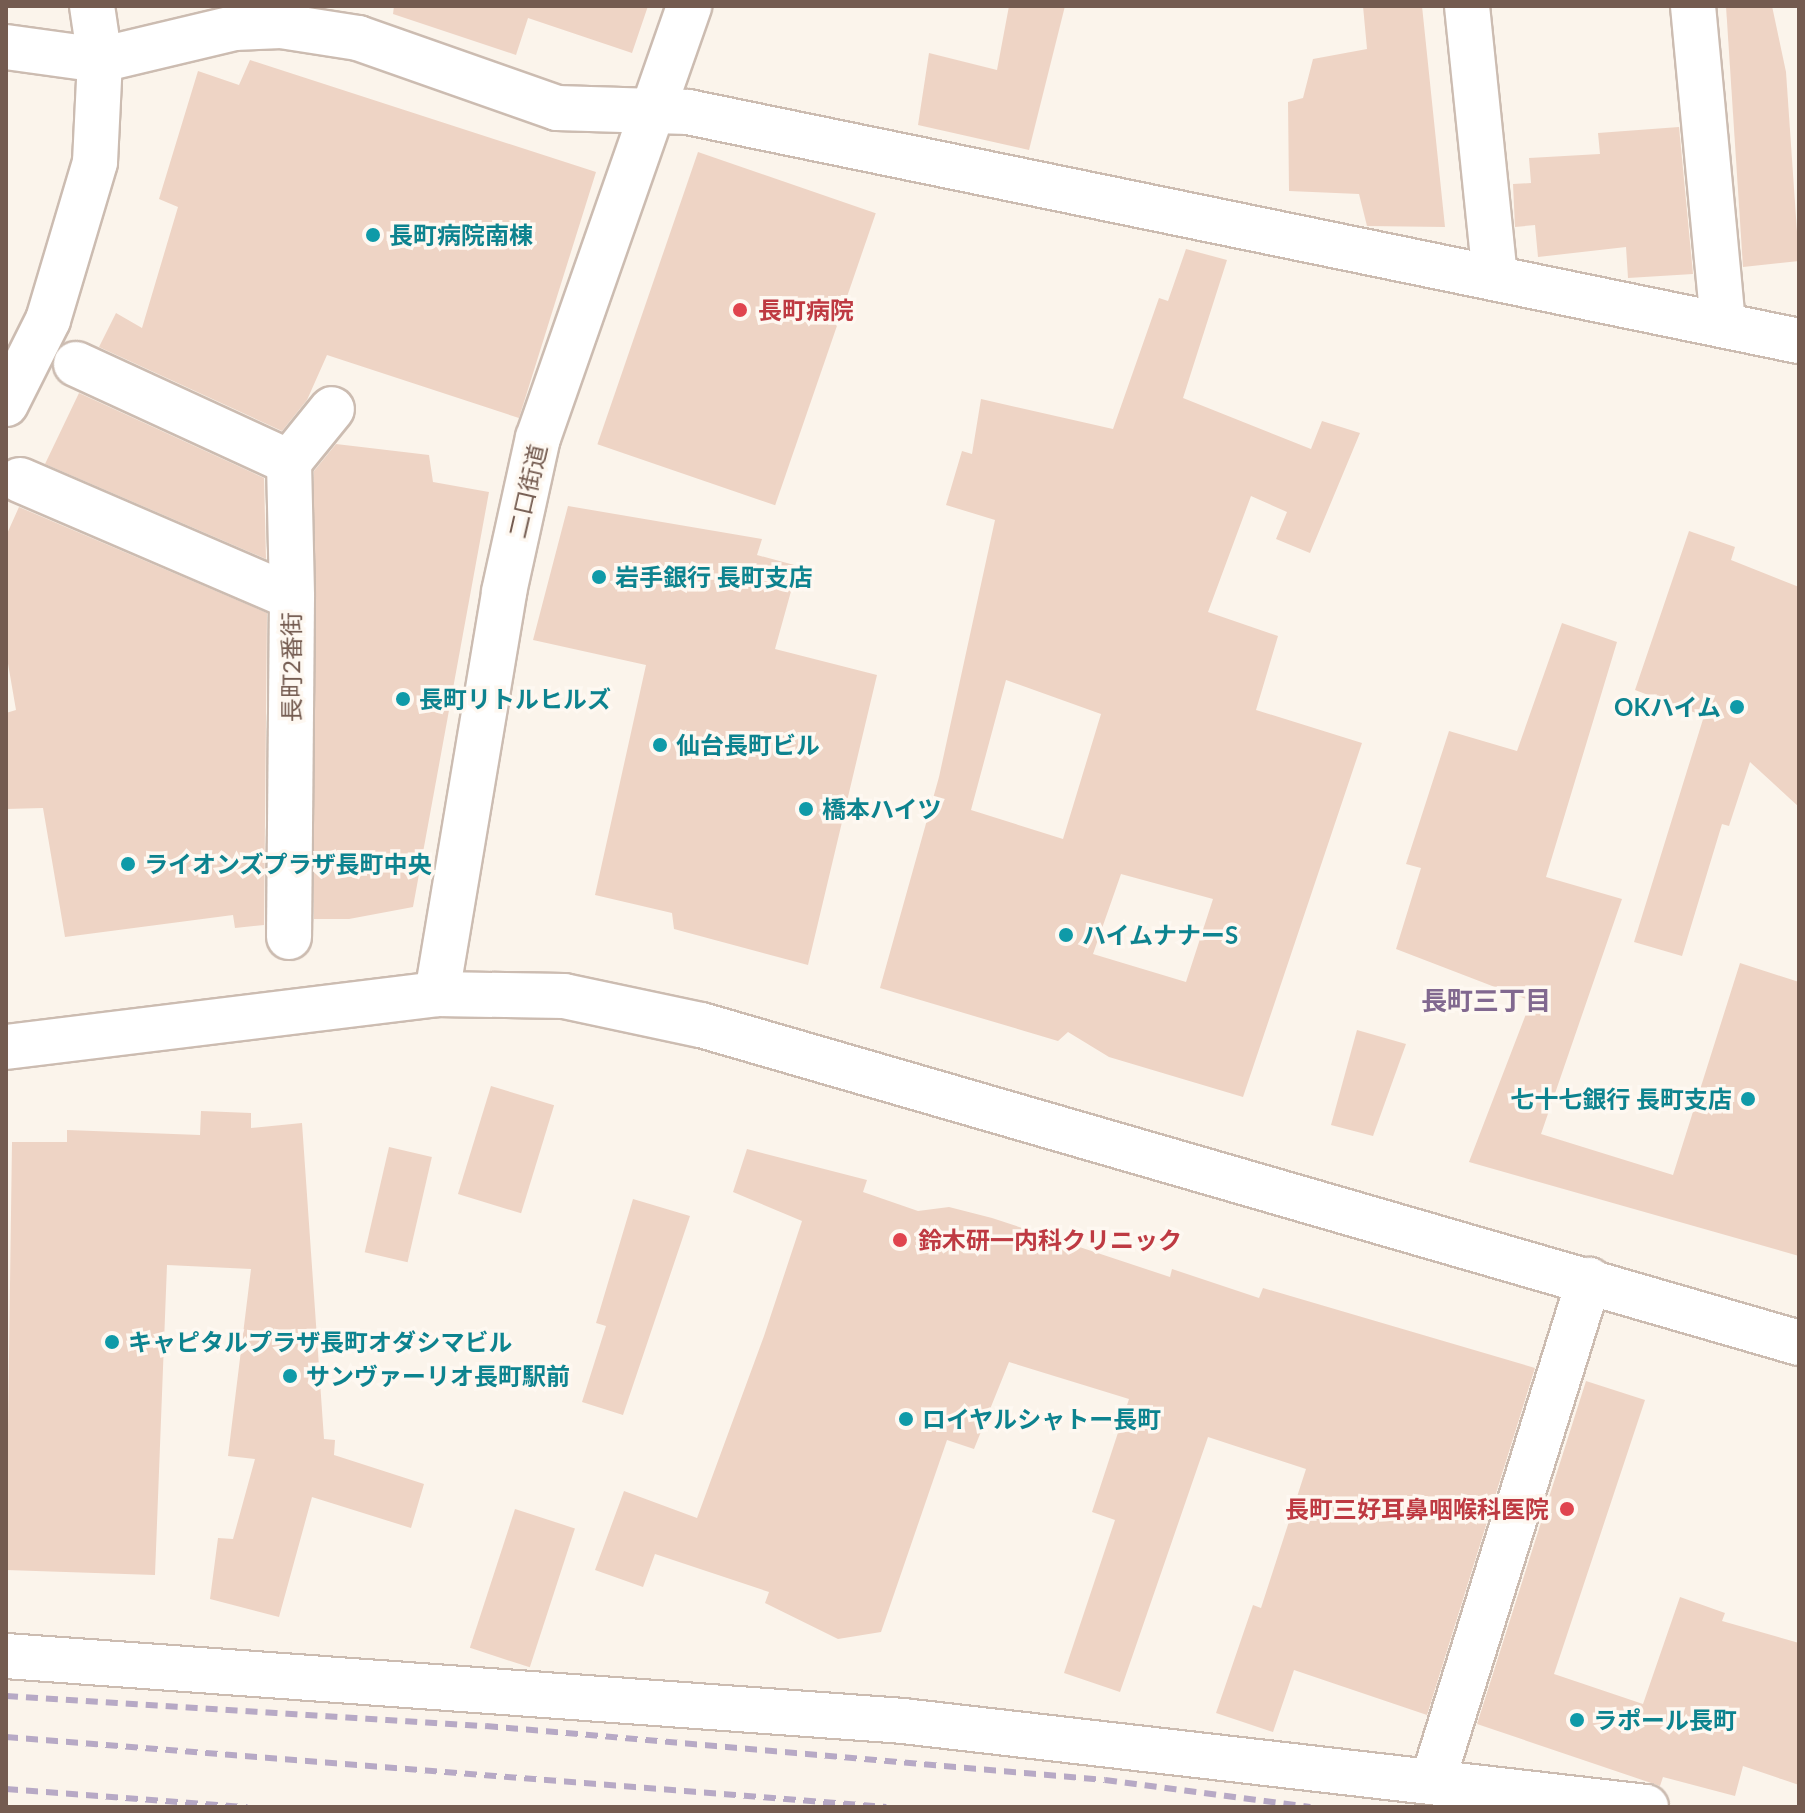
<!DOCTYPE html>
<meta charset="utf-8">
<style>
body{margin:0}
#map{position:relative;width:1805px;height:1813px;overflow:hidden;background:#fbf4eb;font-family:Lato,"Noto Sans JP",sans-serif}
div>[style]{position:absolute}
.building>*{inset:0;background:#eed4c5;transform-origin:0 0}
.roads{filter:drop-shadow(2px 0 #ccbcb1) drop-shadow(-2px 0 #ccbcb1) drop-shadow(0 2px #ccbcb1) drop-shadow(0 -2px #ccbcb1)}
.street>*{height:44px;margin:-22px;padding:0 22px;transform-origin:22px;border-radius:22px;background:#fff}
.secondary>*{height:44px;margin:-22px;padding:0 22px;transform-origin:22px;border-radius:22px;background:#fff}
.rail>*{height:6px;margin-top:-3px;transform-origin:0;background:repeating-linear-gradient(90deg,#b7a9c5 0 12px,transparent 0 20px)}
.dots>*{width:22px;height:22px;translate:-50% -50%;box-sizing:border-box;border:4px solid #fef8f1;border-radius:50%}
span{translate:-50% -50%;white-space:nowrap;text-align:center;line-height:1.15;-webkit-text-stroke:7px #fef8f1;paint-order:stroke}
.culture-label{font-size:24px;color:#0d838f;font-weight:700}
.left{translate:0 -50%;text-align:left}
.right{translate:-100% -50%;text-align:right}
.health-label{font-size:24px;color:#be3a42;font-weight:700}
.street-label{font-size:24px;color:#745b50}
.neighbourhood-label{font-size:26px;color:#81688f;font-weight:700}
.frame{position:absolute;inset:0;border:8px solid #745b50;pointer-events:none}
</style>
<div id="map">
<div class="building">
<div style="clip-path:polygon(394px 6px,648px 6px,632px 53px,528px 18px,516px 55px,393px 14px)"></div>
<div style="clip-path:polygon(1009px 6px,1065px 6px,1029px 150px,918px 125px,929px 53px,997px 70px)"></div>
<div style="clip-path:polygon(1363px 6px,1422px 6px,1445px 227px,1367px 226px,1359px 194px,1289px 191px,1288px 102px,1303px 98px,1313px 59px,1367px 49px)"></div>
<div style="clip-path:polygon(1726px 6px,1772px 6px,1786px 72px,1799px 261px,1743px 267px)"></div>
<div style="clip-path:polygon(250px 60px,596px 172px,519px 418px,327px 355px,307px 400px,282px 431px,99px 347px,116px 313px,142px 328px,178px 207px,159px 199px,198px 71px,239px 85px)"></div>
<div style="clip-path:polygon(1679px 127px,1693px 274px,1628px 278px,1626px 247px,1538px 257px,1535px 225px,1515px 227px,1513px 184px,1531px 183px,1529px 158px,1600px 154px,1598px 133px)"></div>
<div style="left:698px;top:152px;width:188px;height:309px;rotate:19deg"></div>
<div style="clip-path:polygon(evenodd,1186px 249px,1227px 260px,1183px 398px,1311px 449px,1322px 421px,1360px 433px,1310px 553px,1276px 539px,1287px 512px,1251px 496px,1208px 612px,1278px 636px,1256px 710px,1362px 743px,1243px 1097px,1109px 1057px,1068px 1032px,1058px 1041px,880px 988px,939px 777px,995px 520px,946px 505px,962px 451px,972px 454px,981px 399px,1113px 429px,1159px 298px,1168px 301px,1186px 249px,1006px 680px,1101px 714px,1063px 839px,971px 810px,1006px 680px,1186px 249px,1121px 874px,1213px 899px,1186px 982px,1093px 954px,1121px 874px)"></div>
<div style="clip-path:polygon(79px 393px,264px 478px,266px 559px,45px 464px)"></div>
<div style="clip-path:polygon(336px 444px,429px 455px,433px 482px,489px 492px,413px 907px,349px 919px,314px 919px,314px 471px)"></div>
<div style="clip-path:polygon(568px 506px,762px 539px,757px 555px,798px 566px,775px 649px,877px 675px,808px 965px,674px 929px,672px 913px,595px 895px,646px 665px,533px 640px)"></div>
<div style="clip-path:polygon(19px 507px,267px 613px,264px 925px,235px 928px,233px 915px,65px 937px,43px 808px,6px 809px,6px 713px,16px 710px,6px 652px,6px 536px)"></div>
<div style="clip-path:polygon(1689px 531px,1735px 547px,1731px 560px,1799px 587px,1799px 807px,1750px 762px,1729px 826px,1722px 824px,1682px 956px,1634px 942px,1704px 716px,1635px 690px)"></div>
<div style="clip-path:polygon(1562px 623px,1617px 642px,1546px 877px,1622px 899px,1541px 1134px,1673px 1175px,1740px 963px,1799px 982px,1799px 1256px,1469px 1162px,1531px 1001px,1396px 949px,1421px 868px,1406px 864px,1449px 731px,1517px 751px)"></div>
<div style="clip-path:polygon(1357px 1030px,1406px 1044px,1373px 1136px,1331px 1125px)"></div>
<div style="left:491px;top:1086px;width:66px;height:113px;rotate:17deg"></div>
<div style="clip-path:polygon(201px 1111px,251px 1113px,251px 1128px,302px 1123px,324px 1439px,335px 1440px,334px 1455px,424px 1484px,411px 1528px,312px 1497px,279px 1617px,210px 1599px,218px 1538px,233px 1539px,255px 1459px,228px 1456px,251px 1269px,167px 1265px,155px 1575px,6px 1570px,12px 1142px,67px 1142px,67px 1130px,200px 1135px)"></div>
<div style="left:389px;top:1147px;width:44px;height:108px;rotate:13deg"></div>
<div style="clip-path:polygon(747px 1149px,867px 1180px,863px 1192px,918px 1211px,949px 1207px,992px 1218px,1170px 1277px,1172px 1269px,1259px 1298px,1263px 1288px,1535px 1368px,1427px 1715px,1294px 1670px,1273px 1732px,1216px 1713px,1253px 1605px,1261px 1608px,1306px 1469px,1208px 1437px,1120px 1692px,1064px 1673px,1115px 1520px,1092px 1512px,1129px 1399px,1009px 1362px,974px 1449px,947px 1440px,881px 1632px,838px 1639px,765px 1603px,769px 1592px,655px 1554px,643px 1587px,595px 1570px,624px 1491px,697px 1518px,764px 1336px,802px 1221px,733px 1192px)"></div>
<div style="clip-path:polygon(633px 1199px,690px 1216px,623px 1415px,582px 1402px,606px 1326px,596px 1323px)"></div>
<div style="clip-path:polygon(1586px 1381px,1645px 1400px,1554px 1674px,1643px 1704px,1680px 1597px,1725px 1613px,1722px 1621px,1799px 1643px,1799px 1785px,1743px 1766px,1735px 1796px,1663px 1777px,1660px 1786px,1477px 1724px)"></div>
<div style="left:515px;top:1509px;width:63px;height:146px;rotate:18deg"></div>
</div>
<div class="roads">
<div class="street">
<div style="left:1467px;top:6px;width:273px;rotate:84.1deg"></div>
<div style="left:1693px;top:6px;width:319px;rotate:84.6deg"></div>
<div style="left:6px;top:47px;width:95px;rotate:7.9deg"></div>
<div style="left:100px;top:60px;width:138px;rotate:-13.4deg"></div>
<div style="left:234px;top:28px;width:47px;rotate:-2.4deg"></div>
<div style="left:281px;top:26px;width:78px;rotate:8.9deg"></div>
<div style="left:358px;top:38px;width:211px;rotate:19.4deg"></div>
<div style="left:557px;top:108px;width:131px;rotate:1.7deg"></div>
<div style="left:688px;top:112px;width:1134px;rotate:11.65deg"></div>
<div style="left:76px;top:364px;width:234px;rotate:24.7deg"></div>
<div style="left:289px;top:462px;width:135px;rotate:88.7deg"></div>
<div style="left:289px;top:462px;width:68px;rotate:-50.9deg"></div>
<div style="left:20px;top:480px;width:296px;rotate:23.3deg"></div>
<div style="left:292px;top:597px;width:340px;rotate:90.5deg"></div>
<div style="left:437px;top:994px;width:408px;rotate:-80.5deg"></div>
<div style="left:504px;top:592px;width:158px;rotate:-77.6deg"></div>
<div style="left:538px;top:438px;width:458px;rotate:-70.7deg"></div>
<div style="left:1433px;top:1780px;width:524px;rotate:-72.67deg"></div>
</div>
<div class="secondary">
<div style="left:6px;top:404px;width:94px;rotate:-63.4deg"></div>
<div style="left:48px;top:320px;width:165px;rotate:-73.4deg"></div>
<div style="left:95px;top:162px;width:102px;rotate:-87.2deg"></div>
<div style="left:100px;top:60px;width:55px;rotate:-98.4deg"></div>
<div style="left:6px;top:1047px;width:434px;rotate:-7deg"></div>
<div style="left:437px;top:994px;width:127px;rotate:0.9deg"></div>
<div style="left:564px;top:996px;width:140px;rotate:12deg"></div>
<div style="left:701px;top:1025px;width:1143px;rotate:16.15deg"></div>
<div style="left:6px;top:1656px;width:899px;rotate:4.14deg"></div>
<div style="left:903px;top:1721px;width:748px;rotate:6.6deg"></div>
</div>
</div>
<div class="rail">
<div style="left:6px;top:1696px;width:481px;rotate:3.6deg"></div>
<div style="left:486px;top:1726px;width:621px;rotate:4.99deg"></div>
<div style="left:1105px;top:1780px;width:207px;rotate:7.5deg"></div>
<div style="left:6px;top:1737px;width:883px;rotate:4.55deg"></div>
<div style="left:6px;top:1789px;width:242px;rotate:4.3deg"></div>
</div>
<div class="dots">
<div style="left:373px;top:235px;background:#0f9aa8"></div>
<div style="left:740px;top:310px;background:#e0444e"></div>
<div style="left:599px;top:577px;background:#0f9aa8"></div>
<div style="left:403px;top:699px;background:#0f9aa8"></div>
<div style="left:1737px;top:707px;background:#0f9aa8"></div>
<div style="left:660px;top:745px;background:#0f9aa8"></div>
<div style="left:806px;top:809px;background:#0f9aa8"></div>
<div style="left:128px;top:864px;background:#0f9aa8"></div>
<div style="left:1066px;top:935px;background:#0f9aa8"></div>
<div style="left:1748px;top:1099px;background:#0f9aa8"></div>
<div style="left:900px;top:1240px;background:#e0444e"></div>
<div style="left:112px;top:1342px;background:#0f9aa8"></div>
<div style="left:290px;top:1376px;background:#0f9aa8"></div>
<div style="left:906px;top:1419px;background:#0f9aa8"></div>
<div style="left:1567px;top:1509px;background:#e0444e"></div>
<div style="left:1577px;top:1720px;background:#0f9aa8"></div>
</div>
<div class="culture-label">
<span class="left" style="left:389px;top:235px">長町病院南棟</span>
<span class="left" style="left:615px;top:577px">岩手銀行 長町支店</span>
<span class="left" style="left:419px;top:699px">長町リトルヒルズ</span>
<span class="right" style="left:1721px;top:707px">OKハイム</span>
<span class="left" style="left:676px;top:745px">仙台長町ビル</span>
<span class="left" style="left:822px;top:809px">橋本ハイツ</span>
<span class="left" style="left:144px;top:864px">ライオンズプラザ長町中央</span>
<span class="left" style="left:1082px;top:935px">ハイムナナーS</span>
<span class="right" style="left:1732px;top:1099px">七十七銀行 長町支店</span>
<span class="left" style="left:128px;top:1342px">キャピタルプラザ長町オダシマビル</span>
<span class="left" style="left:306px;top:1376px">サンヴァーリオ長町駅前</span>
<span class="left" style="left:922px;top:1419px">ロイヤルシャトー長町</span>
<span class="left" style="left:1593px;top:1720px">ラポール長町</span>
</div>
<div class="health-label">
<span class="left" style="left:758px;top:310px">長町病院</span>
<span class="left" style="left:918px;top:1240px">鈴木研一内科クリニック</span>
<span class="right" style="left:1549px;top:1509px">長町三好耳鼻咽喉科医院</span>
</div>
<div class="street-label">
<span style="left:527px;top:491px;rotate:-77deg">二口街道</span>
<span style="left:291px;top:667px;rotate:-90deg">長町2番街</span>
</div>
<div class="neighbourhood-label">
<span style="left:1486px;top:1001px">長町三丁目</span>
</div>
<div class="frame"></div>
</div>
